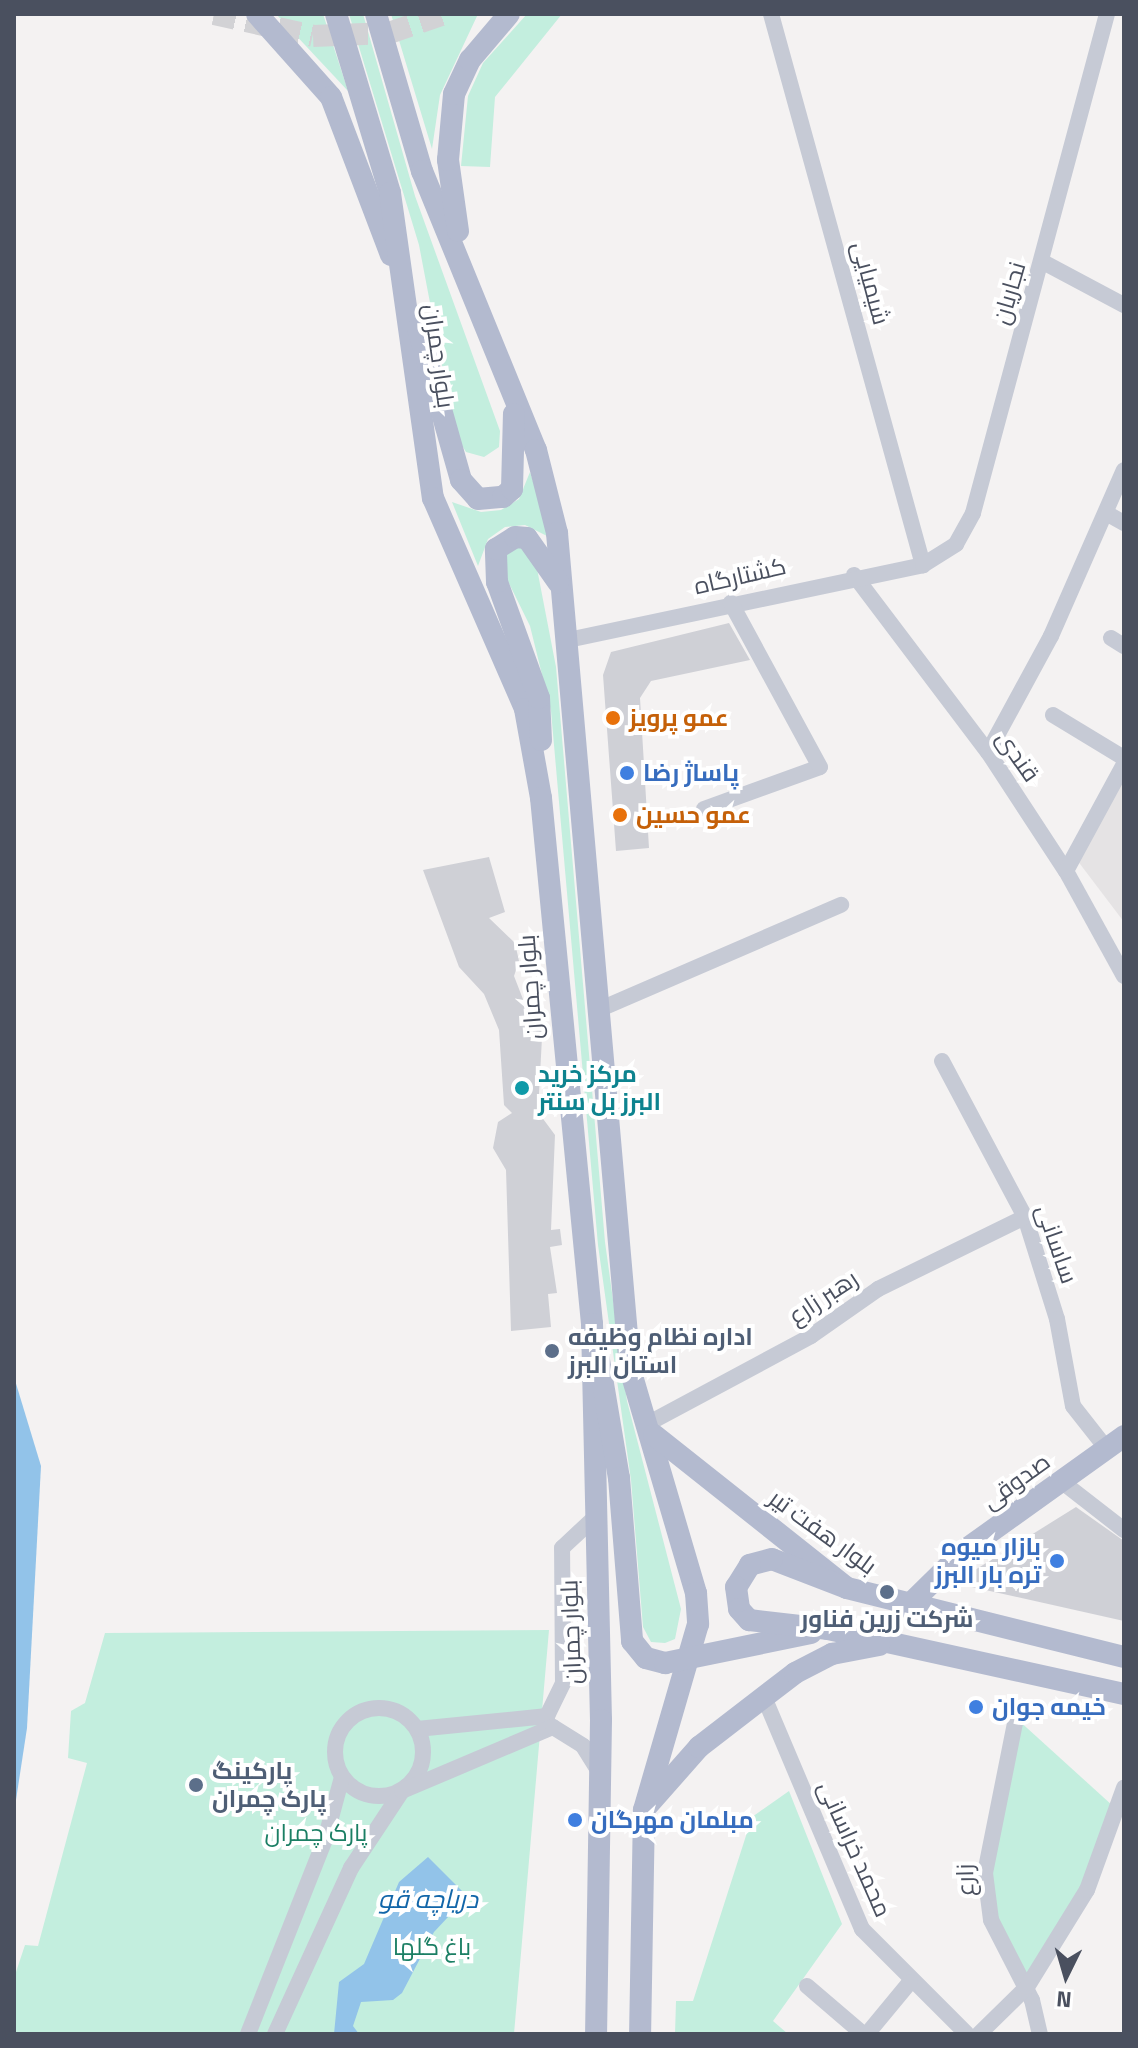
<!DOCTYPE html>
<meta charset="utf-8">
<style>
body{margin:0}
#map{position:relative;width:1138px;height:2048px;overflow:hidden;background:#f4f2f2;font-family:"Titillium Web",Cairo,sans-serif}
div>[style]{position:absolute}
.education>*{inset:0;background:#e5e3e4}
.green>*{inset:0;background:#c3eede}
.water>*{inset:0;background:#92c3e9}
.building>*{inset:0;background:#cfd0d6}
.major-tunnel>*{height:22px;margin-top:-11px;transform-origin:0;background:repeating-linear-gradient(90deg,#d2d2d5 0 22px,transparent 0 33px)}
.minor>*{height:16px;margin:-8px;padding:0 8px;transform-origin:8px;border-radius:8px;background:#c6cad5}
.minor>.ring{margin:-8px;padding:0;box-sizing:content-box;background:none;border:16px solid #c6cad5;border-radius:50%}
.major>*{height:22px;margin:-11px;padding:0 11px;transform-origin:11px;border-radius:11px;background:#b3bacf}
.dots>*{width:22px;height:22px;translate:-50% -50%;box-sizing:border-box;border:4px solid #fff;border-radius:50%}
span{translate:-50% -50%;white-space:nowrap;text-align:center;line-height:1.15;-webkit-text-stroke:8px #fff;paint-order:stroke}
.street-label{font-size:24px;color:#4a505f}
.food-label{font-size:24px;color:#c56008;font-weight:700}
.left{translate:0 -50%;text-align:left}
.shop-label{font-size:24px;color:#366cbe;font-weight:700}
.right{translate:-100% -50%;text-align:right}
.culture-label{font-size:24px;color:#0d838f;font-weight:700}
.service-label{font-size:24px;color:#4e5e75;font-weight:700}
.park-label{font-size:24px;color:#1b7f64}
.water-label{font-size:26px;color:#1266a9;font-style:italic}
.frame{position:absolute;inset:0;border:16px solid #4a505f;pointer-events:none}
.north{position:absolute;left:1026px;top:1936px;width:80px;height:80px;-webkit-text-stroke:6px #fff;paint-order:stroke;rotate:185deg;font-size:22px;font-weight:700;line-height:32px;text-align:center;color:#4a505f}
.north::after{content:'';display:block;margin:auto;width:28px;height:36px;background:#4a505f;clip-path:polygon(50% 0,100% 100%,50% 72%,0 100%)}
</style>
<div id="map">
<div class="education">
<div style="clip-path:polygon(1124px 774px,1124px 922px,1077px 860px)"></div>
</div>
<div class="green">
<div style="clip-path:polygon(276px 14px,323px 14px,348px 91px)"></div>
<div style="clip-path:polygon(349px 14px,363px 14px,415px 196px,500px 431px,499px 447px,484px 457px,466px 452px,455px 434px,419px 245px)"></div>
<div style="clip-path:polygon(391px 14px,478px 14px,440px 95px,432px 149px)"></div>
<div style="clip-path:polygon(527px 14px,562px 14px,495px 97px,490px 167px,461px 166px,468px 96px,483px 63px)"></div>
<div style="clip-path:polygon(530px 472px,551px 538px,525px 525px,505px 527px,488px 539px,478px 566px,452px 502px,481px 512px,501px 510px,519px 499px)"></div>
<div style="clip-path:polygon(517px 544px,534px 553px,556px 667px,605px 1242px,627px 1401px,681px 1609px,675px 1639px,665px 1643px,651px 1642px,643px 1627px,631px 1480px,598px 1245px,551px 711px,530px 626px,503px 571px,504px 553px)"></div>
<div style="clip-path:polygon(549px 1630px,514px 2034px,14px 2034px,14px 1978px,25px 1945px,38px 1946px,87px 1763px,68px 1758px,71px 1711px,85px 1703px,105px 1633px)"></div>
<div style="clip-path:polygon(1016px 1718px,1113px 1806px,1087px 1890px,1027px 1987px,991px 1920px,985px 1873px)"></div>
<div style="clip-path:polygon(789px 1791px,842px 1924px,773px 2021px,788px 2034px,675px 2034px,676px 2001px,693px 2001px,752px 1817px)"></div>
</div>
<div class="water">
<div style="clip-path:polygon(14px 1377px,41px 1466px,27px 1728px,14px 1813px)"></div>
<div style="clip-path:polygon(428px 1857px,462px 1891px,464px 1900px,434px 1932px,402px 1993px,393px 2000px,361px 2002px,353px 2026px,359px 2034px,334px 2034px,339px 1982px,364px 1964px,399px 1882px)"></div>
</div>
<div class="building">
<div style="clip-path:polygon(729px 623px,750px 660px,651px 681px,640px 698px,649px 848px,616px 851px,603px 675px,611px 652px)"></div>
<div style="clip-path:polygon(489px 857px,505px 912px,489px 918px,515px 943px,519px 961px,514px 976px,526px 1007px,537px 1005px,543px 1019px,538px 1112px,555px 1135px,551px 1230px,560px 1229px,562px 1245px,550px 1247px,557px 1293px,548px 1294px,551px 1327px,511px 1331px,506px 1170px,493px 1148px,498px 1122px,512px 1113px,504px 1105px,499px 1030px,484px 994px,459px 967px,423px 870px)"></div>
<div style="clip-path:polygon(1076px 1507px,1124px 1541px,1124px 1621px,954px 1583px)"></div>
</div>
<div class="major-tunnel">
<div style="left:214px;top:14px;width:101px;rotate:12.5deg"></div>
<div style="left:313px;top:36px;width:76px;rotate:-2.3deg"></div>
<div style="left:389px;top:33px;width:58px;rotate:-19.1deg"></div>
</div>
<div class="minor">
<div style="left:771px;top:14px;width:572px;rotate:74.58deg"></div>
<div style="left:1043px;top:262px;width:92px;rotate:28deg"></div>
<div style="left:1106px;top:513px;width:21px;rotate:29deg"></div>
<div style="left:854px;top:575px;width:222px;rotate:52.9deg"></div>
<div style="left:988px;top:752px;width:142px;rotate:56.8deg"></div>
<div style="left:1066px;top:871px;width:120px;rotate:61.1deg"></div>
<div style="left:1111px;top:638px;width:15px;rotate:32deg"></div>
<div style="left:568px;top:640px;width:363px;rotate:-11.9deg"></div>
<div style="left:923px;top:565px;width:39px;rotate:-32deg"></div>
<div style="left:956px;top:544px;width:35px;rotate:-61deg"></div>
<div style="left:973px;top:513px;width:517px;rotate:-74.97deg"></div>
<div style="left:1053px;top:715px;width:83px;rotate:31.2deg"></div>
<div style="left:988px;top:752px;width:132px;rotate:-61.5deg"></div>
<div style="left:1051px;top:636px;width:181px;rotate:-66.3deg"></div>
<div style="left:704px;top:809px;width:123px;rotate:-19.9deg"></div>
<div style="left:820px;top:767px;width:187px;rotate:-118.5deg"></div>
<div style="left:1066px;top:871px;width:122px;rotate:-61.5deg"></div>
<div style="left:598px;top:1010px;width:265px;rotate:-23.4deg"></div>
<div style="left:942px;top:1061px;width:177px;rotate:62deg"></div>
<div style="left:1025px;top:1217px;width:107px;rotate:72.6deg"></div>
<div style="left:1057px;top:1319px;width:88px;rotate:79.6deg"></div>
<div style="left:1073px;top:1406px;width:53px;rotate:51.8deg"></div>
<div style="left:649px;top:1423px;width:184px;rotate:-28.2deg"></div>
<div style="left:811px;top:1336px;width:82px;rotate:-35deg"></div>
<div style="left:878px;top:1289px;width:164px;rotate:-26.1deg"></div>
<div style="left:1061px;top:1481px;width:80px;rotate:37.9deg"></div>
<div style="left:764px;top:1697px;width:252px;rotate:67.1deg"></div>
<div style="left:862px;top:1929px;width:148px;rotate:45deg"></div>
<div class="ring" style="left:335px;top:1708px;width:72px;height:72px"></div>
<div style="left:547px;top:1716px;width:37px;rotate:-64deg"></div>
<div style="left:563px;top:1683px;width:135px;rotate:-90.4deg"></div>
<div style="left:562px;top:1548px;width:41px;rotate:-43deg"></div>
<div style="left:1016px;top:1718px;width:158px;rotate:101.3deg"></div>
<div style="left:985px;top:1873px;width:47px;rotate:82.7deg"></div>
<div style="left:991px;top:1920px;width:90px;rotate:62.9deg"></div>
<div style="left:1032px;top:2000px;width:35px;rotate:77deg"></div>
<div style="left:417px;top:1729px;width:131px;rotate:-5.7deg"></div>
<div style="left:807px;top:1986px;width:74px;rotate:40.6deg"></div>
<div style="left:248px;top:2034px;width:209px;rotate:-68.4deg"></div>
<div style="left:325px;top:1840px;width:65px;rotate:-74.9deg"></div>
<div style="left:275px;top:2034px;width:183px;rotate:-65.4deg"></div>
<div style="left:351px;top:1868px;width:92px;rotate:-56.5deg"></div>
<div style="left:402px;top:1791px;width:164px;rotate:-23deg"></div>
<div style="left:553px;top:1727px;width:36px;rotate:32deg"></div>
<div style="left:583px;top:1746px;width:32px;rotate:58deg"></div>
<div style="left:867px;top:2034px;width:67px;rotate:-50.4deg"></div>
<div style="left:979px;top:2034px;width:67px;rotate:-44.4deg"></div>
<div style="left:1027px;top:1987px;width:114px;rotate:-58.3deg"></div>
<div style="left:1087px;top:1890px;width:109px;rotate:-70.1deg"></div>
</div>
<div class="major">
<div style="left:257px;top:14px;width:111px;rotate:48.3deg"></div>
<div style="left:331px;top:97px;width:169px;rotate:69.2deg"></div>
<div style="left:336px;top:14px;width:187px;rotate:73.2deg"></div>
<div style="left:390px;top:193px;width:308px;rotate:82deg"></div>
<div style="left:433px;top:498px;width:230px;rotate:66.4deg"></div>
<div style="left:525px;top:709px;width:90px;rotate:79.8deg"></div>
<div style="left:541px;top:798px;width:528px;rotate:84.46deg"></div>
<div style="left:592px;top:1324px;width:396px;rotate:88.7deg"></div>
<div style="left:601px;top:1720px;width:314px;rotate:90.9deg"></div>
<div style="left:376px;top:14px;width:164px;rotate:73.7deg"></div>
<div style="left:422px;top:171px;width:301px;rotate:67.8deg"></div>
<div style="left:536px;top:450px;width:86px;rotate:75.8deg"></div>
<div style="left:557px;top:533px;width:839px;rotate:85.01deg"></div>
<div style="left:630px;top:1369px;width:234px;rotate:73.6deg"></div>
<div style="left:696px;top:1593px;width:31px;rotate:86deg"></div>
<div style="left:698px;top:1624px;width:194px;rotate:106.2deg"></div>
<div style="left:644px;top:1810px;width:224px;rotate:91deg"></div>
<div style="left:458px;top:231px;width:72px;rotate:-98deg"></div>
<div style="left:448px;top:160px;width:66px;rotate:-84.8deg"></div>
<div style="left:454px;top:94px;width:38px;rotate:-65deg"></div>
<div style="left:470px;top:60px;width:60px;rotate:-49.7deg"></div>
<div style="left:418px;top:328px;width:158px;rotate:74.2deg"></div>
<div style="left:461px;top:480px;width:25px;rotate:48deg"></div>
<div style="left:478px;top:499px;width:25px;rotate:-5deg"></div>
<div style="left:503px;top:497px;width:12px;rotate:-42deg"></div>
<div style="left:512px;top:489px;width:75px;rotate:-88.5deg"></div>
<div style="left:541px;top:740px;width:42px;rotate:-92.7deg"></div>
<div style="left:539px;top:698px;width:123px;rotate:-109.9deg"></div>
<div style="left:497px;top:582px;width:33px;rotate:-92deg"></div>
<div style="left:496px;top:549px;width:22px;rotate:-32deg"></div>
<div style="left:515px;top:537px;width:12px;rotate:5deg"></div>
<div style="left:527px;top:538px;width:54px;rotate:54.8deg"></div>
<div style="left:599px;top:1360px;width:120px;rotate:80.4deg"></div>
<div style="left:619px;top:1478px;width:164px;rotate:85.4deg"></div>
<div style="left:632px;top:1641px;width:22px;rotate:51deg"></div>
<div style="left:646px;top:1658px;width:20px;rotate:15deg"></div>
<div style="left:665px;top:1663px;width:149px;rotate:-11.6deg"></div>
<div style="left:654px;top:1435px;width:246px;rotate:38.4deg"></div>
<div style="left:847px;top:1588px;width:285px;rotate:14deg"></div>
<div style="left:847px;top:1588px;width:80px;rotate:-158.9deg"></div>
<div style="left:772px;top:1559px;width:23px;rotate:165deg"></div>
<div style="left:750px;top:1565px;width:26px;rotate:122deg"></div>
<div style="left:736px;top:1587px;width:22px;rotate:82deg"></div>
<div style="left:739px;top:1609px;width:15px;rotate:48deg"></div>
<div style="left:749px;top:1620px;width:80px;rotate:6.5deg"></div>
<div style="left:828px;top:1629px;width:303px;rotate:12.4deg"></div>
<div style="left:907px;top:1607px;width:81px;rotate:-44.5deg"></div>
<div style="left:965px;top:1550px;width:196px;rotate:-35.6deg"></div>
<div style="left:647px;top:1806px;width:79px;rotate:-48.6deg"></div>
<div style="left:699px;top:1747px;width:121px;rotate:-37.6deg"></div>
<div style="left:795px;top:1673px;width:42px;rotate:-27.2deg"></div>
<div style="left:832px;top:1654px;width:48px;rotate:-10.8deg"></div>
</div>
<div class="dots">
<div style="left:613px;top:718px;background:#e8710a"></div>
<div style="left:627px;top:773px;background:#3f7fe0"></div>
<div style="left:620px;top:815px;background:#e8710a"></div>
<div style="left:522px;top:1088px;background:#0f9aa8"></div>
<div style="left:552px;top:1351px;background:#5c6f8a"></div>
<div style="left:1057px;top:1561px;background:#3f7fe0"></div>
<div style="left:887px;top:1592px;background:#5c6f8a"></div>
<div style="left:976px;top:1707px;background:#3f7fe0"></div>
<div style="left:196px;top:1785px;background:#5c6f8a"></div>
<div style="left:575px;top:1820px;background:#3f7fe0"></div>
</div>
<div class="street-label">
<span style="left:871px;top:283px;rotate:75deg">شیمیایی</span>
<span style="left:1009px;top:293px;rotate:-74deg">نجاریان</span>
<span style="left:439px;top:356px;rotate:82deg">بلوار چمران</span>
<span style="left:740px;top:576px;rotate:-13deg">کشتارگاه</span>
<span style="left:1018px;top:756px;rotate:55deg">قندی</span>
<span style="left:530px;top:987px;rotate:-94deg">بلوار چمران</span>
<span style="left:1057px;top:1244px;rotate:71deg">ساسانی</span>
<span style="left:823px;top:1297px;rotate:-33deg">رهبر زارع</span>
<span style="left:1016px;top:1481px;rotate:-36deg">صدوقی</span>
<span style="left:823px;top:1532px;rotate:36deg">بلوار هفت تیر</span>
<span style="left:571px;top:1632px;rotate:-92deg">بلوار چمران</span>
<span style="left:855px;top:1849px;rotate:66deg">محمد خراسانی</span>
<span style="left:965px;top:1880px;rotate:-91deg">زارع</span>
</div>
<div class="food-label">
<span class="left" style="left:629px;top:718px">عمو پرویز</span>
<span class="left" style="left:636px;top:815px">عمو حسین</span>
</div>
<div class="shop-label">
<span class="left" style="left:643px;top:773px">پاساژ رضا</span>
<span class="right" style="left:1041px;top:1561px">بازار میوه<br>تره بار البرز</span>
<span class="left" style="left:992px;top:1707px">خیمه جوان</span>
<span class="left" style="left:591px;top:1820px">مبلمان مهرگان</span>
</div>
<div class="culture-label">
<span class="left" style="left:538px;top:1088px">مرکز خرید<br>البرز بل سنتر</span>
</div>
<div class="service-label">
<span class="left" style="left:568px;top:1351px">اداره نظام وظیفه<br>استان البرز</span>
<span style="left:887px;top:1619px">شرکت زرین فناور</span>
<span class="left" style="left:212px;top:1785px">پارکینگ<br>پارک چمران</span>
</div>
<div class="park-label">
<span style="left:316px;top:1833px">پارک چمران</span>
<span style="left:432px;top:1947px">باغ گلها</span>
</div>
<div class="water-label">
<span style="left:428px;top:1899px">دریاچه قو</span>
</div>
<div class="frame"></div>
<div class="north">N</div>
</div>
